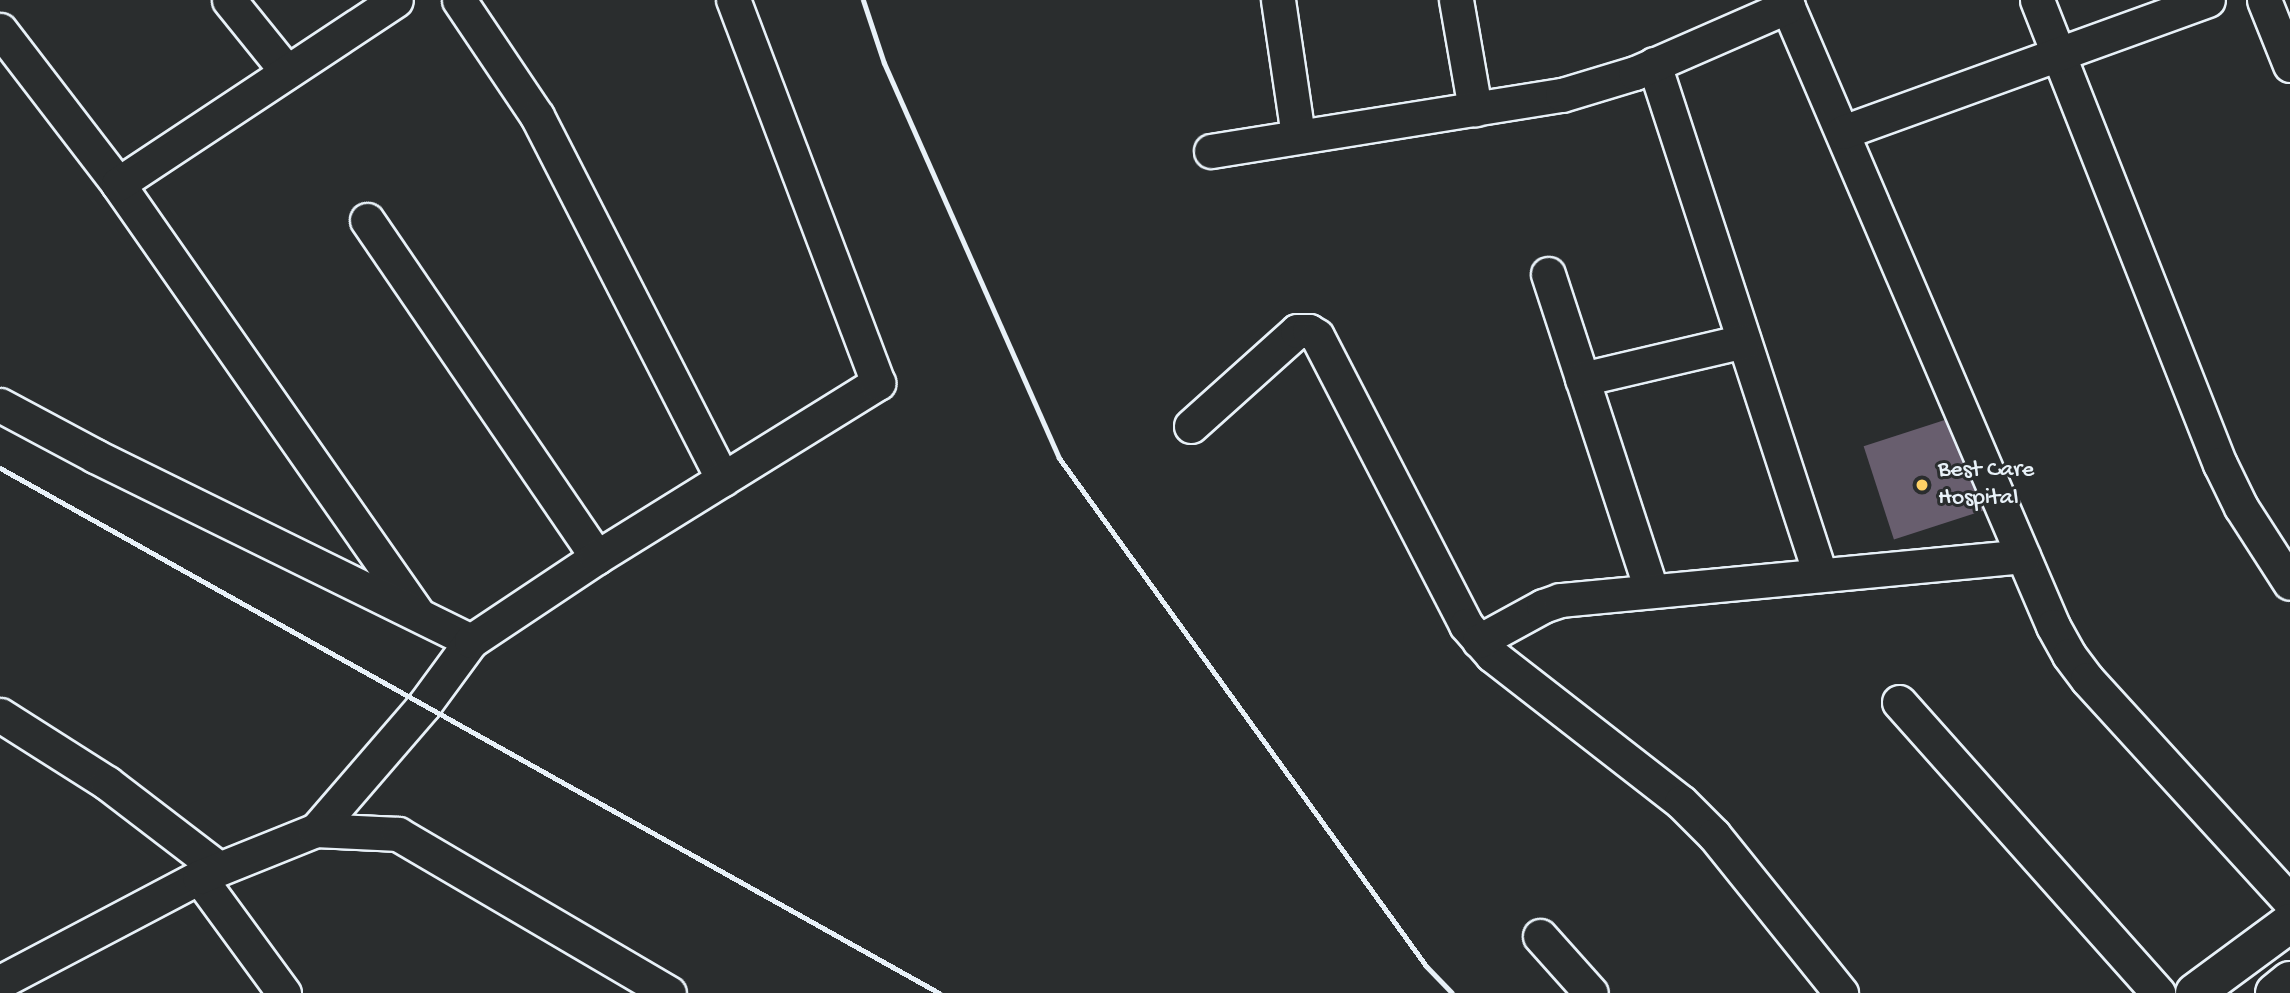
<!DOCTYPE html>
<style>
body{margin:0}
#map{position:relative;width:2290px;height:993px;overflow:hidden;background:#2a2d2e;font-family:"Gochi Hand",sans-serif}
div>[style]{position:absolute}
.building>*{inset:0;background:#685e6e;transform-origin:0 0}
.roads{filter:drop-shadow(2px 0 #e8f1f8) drop-shadow(-2px 0 #e8f1f8) drop-shadow(0 2px #e8f1f8) drop-shadow(0 -2px #e8f1f8)}
.street>*{height:33px;margin:-16.5px;padding:0 16.5px;transform-origin:16.5px;border-radius:16.5px;background:#2a2d2e}
.secondary>*{height:38px;margin:-19px;padding:0 19px;transform-origin:19px;border-radius:19px;background:#2a2d2e}
.rail>*{height:5px;margin:-2.5px;padding:0 2.5px;transform-origin:2.5px;border-radius:2.5px;background:#e8f1f8}
.dots>*{width:19px;height:19px;translate:-50% -50%;box-sizing:border-box;border:4px solid #2a2d2e;border-radius:50%}
span{translate:-50% -50%;white-space:nowrap;text-align:center;line-height:1.15;-webkit-text-stroke:6px #2a2d2e;paint-order:stroke}
.poi-label{font-size:24px;color:#e8f1f8}
.left{translate:0 -50%;text-align:left}
</style>
<div id="map">
<div class="building">
<div style="left:1954px;top:417px;width:98px;height:95px;rotate:72deg"></div>
</div>
<div class="roads">
<div class="street">
<div style="left:229px;top:0;width:92px;rotate:51.1deg"></div>
<div style="left:459px;top:0;width:140px;rotate:56.1deg"></div>
<div style="left:537px;top:116px;width:408px;rotate:62.9deg"></div>
<div style="left:1278px;top:0;width:137px;rotate:81.6deg"></div>
<div style="left:1456px;top:0;width:111px;rotate:80.1deg"></div>
<div style="left:1785px;top:0;width:681px;rotate:66.82deg"></div>
<div style="left:2053px;top:626px;width:33px;rotate:61deg"></div>
<div style="left:2069px;top:655px;width:30px;rotate:53deg"></div>
<div style="left:2087px;top:679px;width:301px;rotate:47.6deg"></div>
<div style="left:2037px;top:0;width:499px;rotate:68.5deg"></div>
<div style="left:2220px;top:464px;width:48px;rotate:64deg"></div>
<div style="left:2241px;top:507px;width:90px;rotate:57.2deg"></div>
<div style="left:2264px;top:0;width:70px;rotate:68.2deg"></div>
<div style="left:0;top:30px;width:194px;rotate:52.5deg"></div>
<div style="left:118px;top:184px;width:524px;rotate:55.1deg"></div>
<div style="left:1654px;top:64px;width:536px;rotate:71.97deg"></div>
<div style="left:1843px;top:132px;width:388px;rotate:-19.9deg"></div>
<div style="left:1211px;top:151px;width:355px;rotate:-9.1deg"></div>
<div style="left:1562px;top:95px;width:76px;rotate:-16.8deg"></div>
<div style="left:1635px;top:73px;width:167px;rotate:-23.6deg"></div>
<div style="left:118px;top:184px;width:333px;rotate:-33.5deg"></div>
<div style="left:367px;top:220px;width:408px;rotate:55.7deg"></div>
<div style="left:1548px;top:274px;width:332px;rotate:71.9deg"></div>
<div style="left:1582px;top:379px;width:166px;rotate:-13.2deg"></div>
<div style="left:0;top:405px;width:108px;rotate:28.2deg"></div>
<div style="left:95px;top:456px;width:419px;rotate:26.2deg"></div>
<div style="left:471px;top:641px;width:79px;rotate:126.3deg"></div>
<div style="left:424px;top:705px;width:165px;rotate:130.8deg"></div>
<div style="left:1191px;top:426px;width:142px;rotate:-41.9deg"></div>
<div style="left:1297px;top:331px;width:12px"></div>
<div style="left:1309px;top:331px;width:9px;rotate:32deg"></div>
<div style="left:1317px;top:336px;width:325px;rotate:62.7deg"></div>
<div style="left:1466px;top:625px;width:40px;rotate:49deg"></div>
<div style="left:1492px;top:655px;width:239px;rotate:37.9deg"></div>
<div style="left:1681px;top:802px;width:47px;rotate:45deg"></div>
<div style="left:1714px;top:835px;width:203px;rotate:51.2deg"></div>
<div style="left:471px;top:641px;width:151px;rotate:-33.7deg"></div>
<div style="left:597px;top:557px;width:331px;rotate:-31.8deg"></div>
<div style="left:878px;top:383px;width:410px;rotate:-110.7deg"></div>
<div style="left:1479px;top:641px;width:73px;rotate:-28.7deg"></div>
<div style="left:1543px;top:606px;width:18px;rotate:-19deg"></div>
<div style="left:1560px;top:600px;width:465px;rotate:-5.4deg"></div>
<div style="left:1899px;top:702px;width:390px;rotate:48.3deg"></div>
<div style="left:0;top:715px;width:127px;rotate:32.4deg"></div>
<div style="left:107px;top:783px;width:140px;rotate:37.4deg"></div>
<div style="left:199px;top:877px;width:144px;rotate:53.8deg"></div>
<div style="left:1540px;top:936px;width:76px;rotate:48.2deg"></div>
<div style="left:0;top:982px;width:225px;rotate:-27.8deg"></div>
<div style="left:199px;top:877px;width:126px;rotate:-21.9deg"></div>
<div style="left:316px;top:830px;width:82px;rotate:2.8deg"></div>
<div style="left:398px;top:834px;width:314px;rotate:30.4deg"></div>
</div>
<div class="secondary">
<div style="left:2195px;top:993px;width:118px;rotate:-36.4deg"></div>
<div style="left:2275px;top:993px;width:19px;rotate:-39deg"></div>
</div>
</div>
<div class="rail">
<div style="left:863px;top:0;width:66px;rotate:71.6deg"></div>
<div style="left:884px;top:63px;width:432px;rotate:66.1deg"></div>
<div style="left:1059px;top:458px;width:627px;rotate:54.15deg"></div>
<div style="left:1426px;top:966px;width:37px;rotate:46deg"></div>
<div style="left:0;top:468px;width:1076px;rotate:29.21deg"></div>
</div>
<div class="dots">
<div style="left:1922px;top:485px;background:#ffd166"></div>
</div>
<div class="poi-label">
<span class="left" style="left:1938px;top:485px">Best Care<br>Hospital</span>
</div>
</div>
